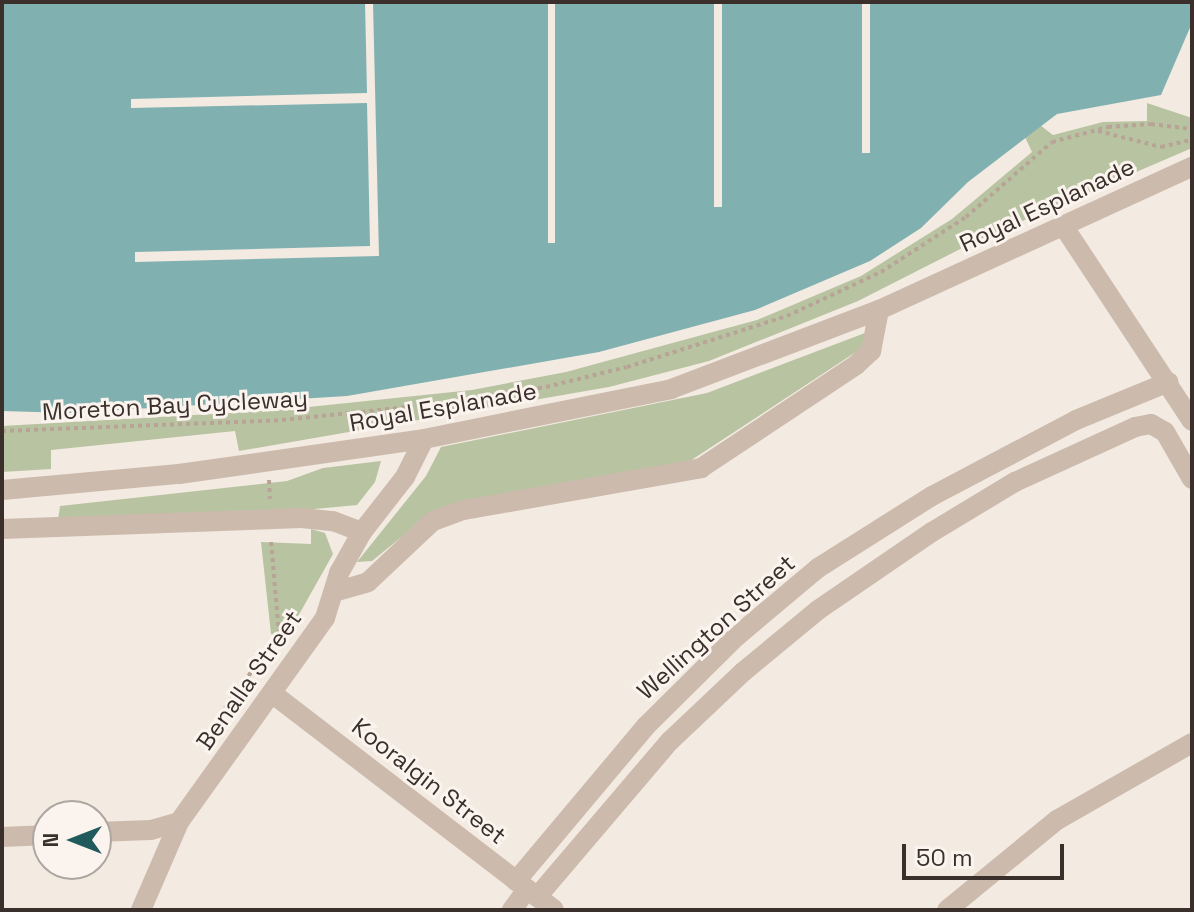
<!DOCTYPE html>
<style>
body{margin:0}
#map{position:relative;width:1194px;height:912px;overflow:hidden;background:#f3eae1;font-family:"Space Grotesk",sans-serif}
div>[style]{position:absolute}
.green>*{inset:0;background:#b8c3a1}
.water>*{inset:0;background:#80b0b0}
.pier>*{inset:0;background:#f3eae1;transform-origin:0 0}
.path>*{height:4px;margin-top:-2px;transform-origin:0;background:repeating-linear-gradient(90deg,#b8a497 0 4px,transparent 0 8px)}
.minor>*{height:20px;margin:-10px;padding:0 10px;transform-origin:10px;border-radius:10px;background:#ccbaad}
.tertiary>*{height:20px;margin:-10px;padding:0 10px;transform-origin:10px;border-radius:10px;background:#ccbaad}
span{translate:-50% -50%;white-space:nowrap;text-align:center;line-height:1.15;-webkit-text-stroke:6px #fbf4ee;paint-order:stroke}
.street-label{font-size:24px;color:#3a2f2b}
.frame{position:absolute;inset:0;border:4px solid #3a2f2b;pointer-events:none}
.north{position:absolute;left:32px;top:800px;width:80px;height:80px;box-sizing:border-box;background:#fbf4ee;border:2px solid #aea5a0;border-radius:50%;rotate:270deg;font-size:22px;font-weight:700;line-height:32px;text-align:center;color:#3a2f2b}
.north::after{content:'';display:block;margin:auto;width:28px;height:36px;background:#205a5c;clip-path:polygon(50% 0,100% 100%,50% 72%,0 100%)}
.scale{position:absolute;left:902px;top:844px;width:162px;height:36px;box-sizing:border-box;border:4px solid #3a2f2b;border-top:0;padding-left:10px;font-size:24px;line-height:28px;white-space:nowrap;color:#3a2f2b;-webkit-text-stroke:6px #fbf4ee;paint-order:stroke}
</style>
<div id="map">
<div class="green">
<div style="clip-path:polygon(1147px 103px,1192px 118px,1192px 148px,976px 241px,858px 301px,709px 361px,609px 387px,239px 451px,235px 431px,51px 450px,51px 469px,2px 472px,2px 426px,280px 410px,472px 390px,566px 372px,757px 320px,861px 276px,952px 219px,1032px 152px,1023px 133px,1036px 122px,1053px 135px,1103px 122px,1147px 121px)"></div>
<div style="clip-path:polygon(865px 333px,862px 348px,690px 461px,432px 512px,372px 561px,357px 562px,426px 476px,441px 447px,707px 393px)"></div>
<div style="clip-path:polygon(381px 461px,375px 482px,357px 505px,230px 517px,58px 520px,60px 506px,287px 481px,323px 468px)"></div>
<div style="clip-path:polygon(311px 529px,325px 533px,333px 554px,283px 643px,271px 634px,261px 542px,311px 544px)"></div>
</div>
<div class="water">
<div style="clip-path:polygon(2px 2px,1192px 2px,1192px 23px,1161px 95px,1057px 114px,968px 182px,921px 228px,870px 261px,755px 310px,599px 352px,347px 396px,69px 413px,2px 411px)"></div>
</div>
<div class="pier">
<div style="clip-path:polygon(365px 2px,373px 2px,379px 256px,135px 262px,135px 252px,370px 246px,367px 103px,131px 108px,131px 99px,367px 93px)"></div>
<div style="left:548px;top:2px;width:7px;height:241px"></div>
<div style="left:714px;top:2px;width:8px;height:205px"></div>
<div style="left:862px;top:2px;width:8px;height:151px"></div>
</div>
<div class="path">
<div style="left:1098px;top:131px;width:65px;rotate:14.3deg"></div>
<div style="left:1161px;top:147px;width:32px;rotate:-13deg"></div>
<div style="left:2px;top:431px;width:280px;rotate:-2.2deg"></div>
<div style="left:282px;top:420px;width:146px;rotate:-5.9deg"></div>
<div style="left:427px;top:405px;width:120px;rotate:-8.6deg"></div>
<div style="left:546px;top:387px;width:83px;rotate:-13.9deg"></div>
<div style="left:627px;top:367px;width:168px;rotate:-17.7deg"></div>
<div style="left:787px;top:316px;width:104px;rotate:-25.1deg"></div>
<div style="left:881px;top:272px;width:101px;rotate:-32.9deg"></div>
<div style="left:966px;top:217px;width:114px;rotate:-41.1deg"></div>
<div style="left:1052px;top:142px;width:58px;rotate:-15deg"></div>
<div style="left:1108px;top:127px;width:43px;rotate:-4deg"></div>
<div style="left:1151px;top:124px;width:41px;rotate:7deg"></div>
<div style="left:269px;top:480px;width:19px;rotate:87deg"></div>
<div style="left:225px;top:708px;width:92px;rotate:-53.9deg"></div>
<div style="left:279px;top:634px;width:94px;rotate:-94.9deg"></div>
</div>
<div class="minor">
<div style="left:1064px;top:227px;width:232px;rotate:56.6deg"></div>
<div style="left:2px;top:529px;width:300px;rotate:-2.1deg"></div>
<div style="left:302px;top:518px;width:31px;rotate:6deg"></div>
<div style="left:333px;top:521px;width:31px;rotate:21deg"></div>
<div style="left:334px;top:592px;width:35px;rotate:-16deg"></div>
<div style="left:368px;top:582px;width:89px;rotate:-43.2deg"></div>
<div style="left:433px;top:521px;width:33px;rotate:-20deg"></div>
<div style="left:464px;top:510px;width:241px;rotate:-10deg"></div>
<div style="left:701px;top:468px;width:186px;rotate:-33.6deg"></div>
<div style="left:856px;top:365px;width:21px;rotate:-43deg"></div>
<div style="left:871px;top:351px;width:42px;rotate:-79deg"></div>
<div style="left:273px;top:694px;width:354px;rotate:37.5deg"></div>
<div style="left:96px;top:832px;width:55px;rotate:-2.1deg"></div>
<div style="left:151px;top:830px;width:29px;rotate:-16deg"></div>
<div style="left:2px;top:837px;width:46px;rotate:-2.5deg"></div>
<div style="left:516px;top:881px;width:202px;rotate:-50deg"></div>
<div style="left:646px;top:726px;width:128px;rotate:-44.7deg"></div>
<div style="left:737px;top:636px;width:106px;rotate:-40deg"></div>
<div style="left:818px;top:568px;width:135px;rotate:-32.3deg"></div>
<div style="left:932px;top:496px;width:163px;rotate:-27.8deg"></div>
<div style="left:1076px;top:420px;width:100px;rotate:-22.4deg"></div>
<div style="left:537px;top:897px;width:205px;rotate:-49.6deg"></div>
<div style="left:670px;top:741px;width:100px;rotate:-43.4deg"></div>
<div style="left:743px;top:672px;width:97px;rotate:-39.6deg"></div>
<div style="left:818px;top:610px;width:138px;rotate:-34.4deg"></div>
<div style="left:932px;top:532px;width:97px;rotate:-31.1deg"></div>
<div style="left:1015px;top:482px;width:132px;rotate:-24.6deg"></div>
<div style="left:1135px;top:427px;width:16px;rotate:-11deg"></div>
<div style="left:1151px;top:424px;width:16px;rotate:30deg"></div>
<div style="left:1165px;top:432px;width:54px;rotate:60.1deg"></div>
<div style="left:141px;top:910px;width:96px;rotate:-66.6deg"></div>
<div style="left:179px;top:822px;width:251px;rotate:-54.4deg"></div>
<div style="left:325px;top:618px;width:47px;rotate:-72.7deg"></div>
<div style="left:339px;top:573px;width:47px;rotate:-60.7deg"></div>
<div style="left:362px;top:532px;width:70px;rotate:-52deg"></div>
<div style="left:405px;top:477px;width:42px;rotate:-63.4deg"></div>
<div style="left:512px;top:910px;width:26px;rotate:-54deg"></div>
<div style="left:947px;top:910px;width:142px;rotate:-39.3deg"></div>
<div style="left:1057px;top:820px;width:155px;rotate:-29.7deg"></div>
</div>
<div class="tertiary">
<div style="left:2px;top:490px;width:178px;rotate:-5.2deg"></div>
<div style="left:179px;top:474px;width:247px;rotate:-8.1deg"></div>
<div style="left:424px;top:439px;width:252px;rotate:-11.4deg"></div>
<div style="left:671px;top:389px;width:222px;rotate:-20.8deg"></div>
<div style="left:879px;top:310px;width:344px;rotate:-24.6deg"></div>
</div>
<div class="street-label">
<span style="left:1047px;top:205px;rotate:-25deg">Royal Esplanade</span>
<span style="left:175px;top:405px;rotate:-3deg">Moreton Bay Cycleway</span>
<span style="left:443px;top:407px;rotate:-10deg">Royal Esplanade</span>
<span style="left:716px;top:627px;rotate:-42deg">Wellington Street</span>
<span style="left:249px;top:680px;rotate:-55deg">Benalla Street</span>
<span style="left:429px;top:781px;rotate:38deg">Kooralgin Street</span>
</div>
<div class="frame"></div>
<div class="north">N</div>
<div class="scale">50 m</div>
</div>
